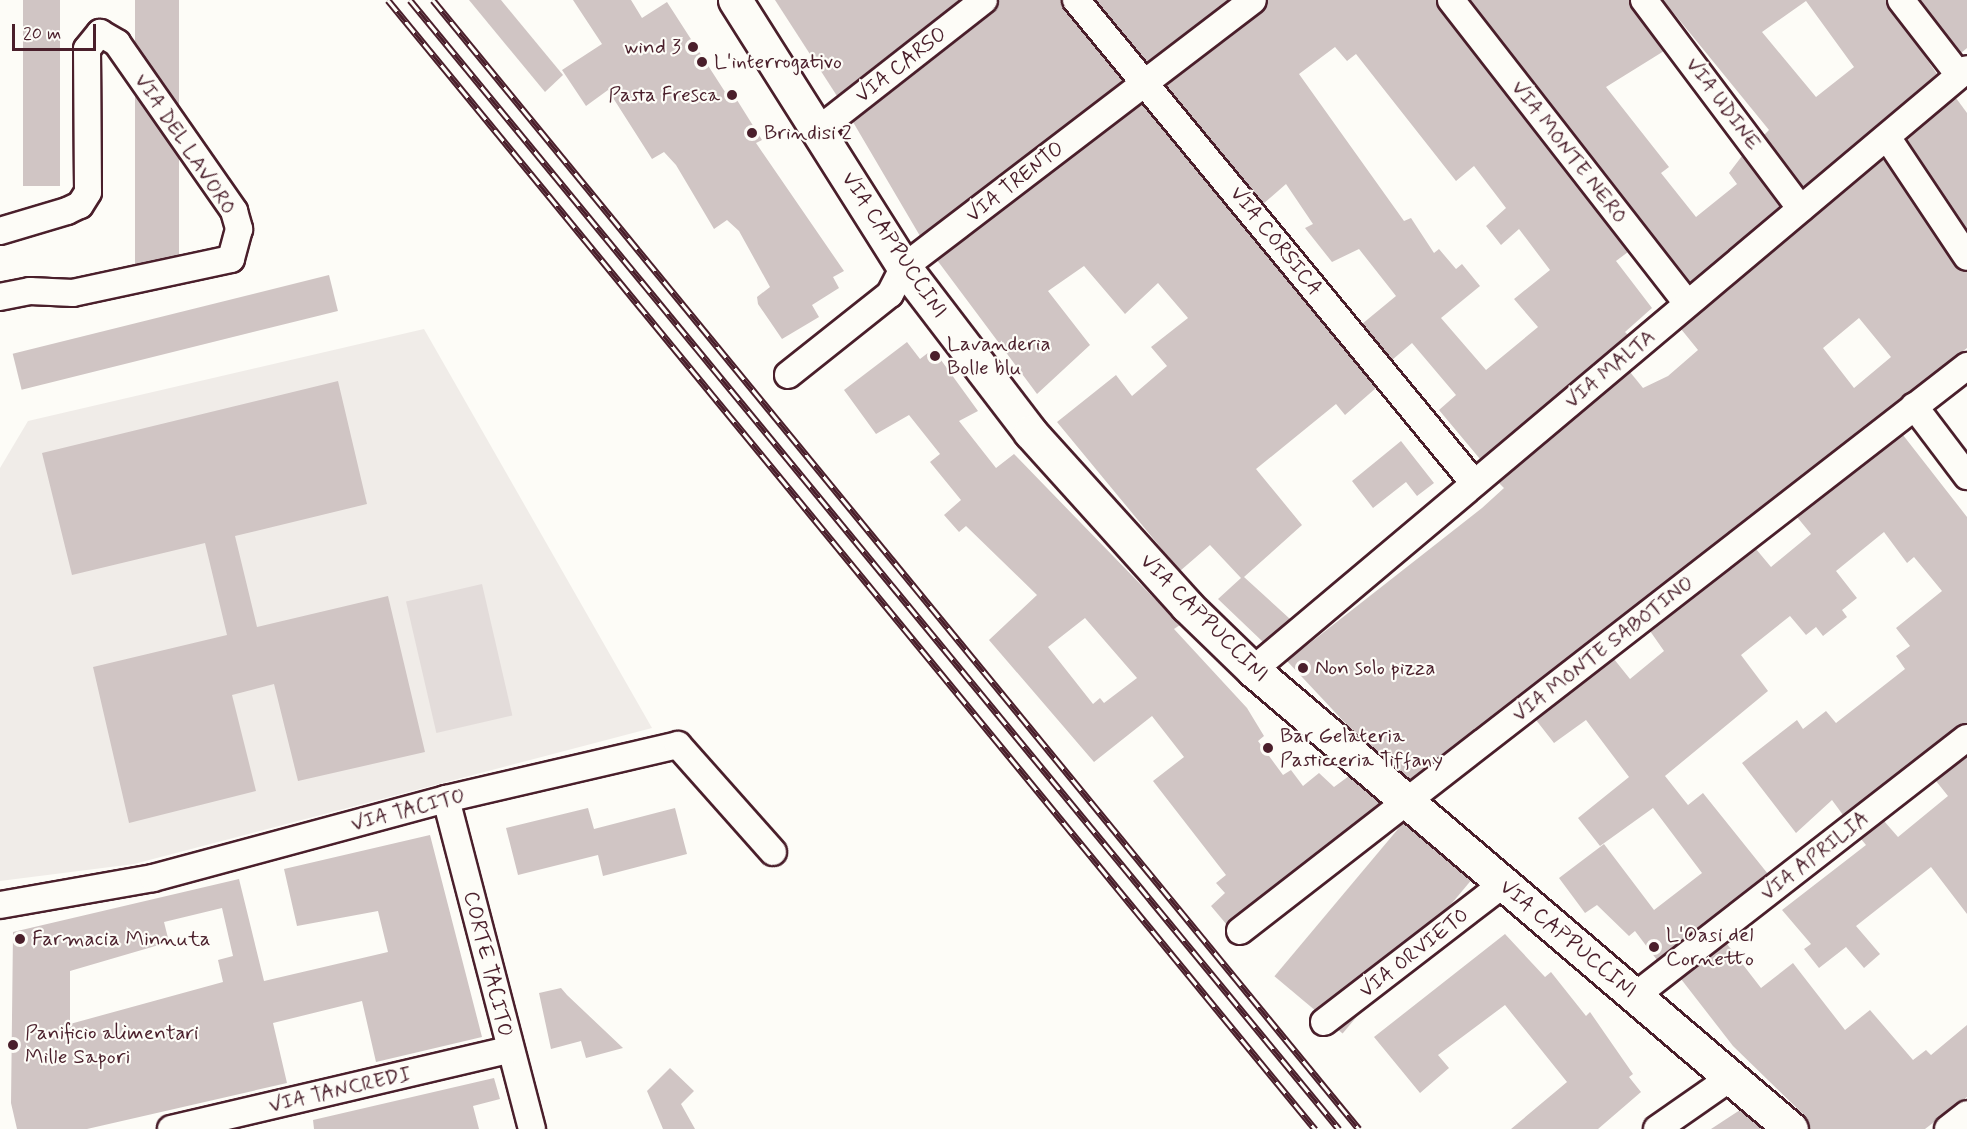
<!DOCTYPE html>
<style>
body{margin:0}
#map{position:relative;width:1967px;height:1129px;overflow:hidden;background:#fdfcf7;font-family:Mynerve,sans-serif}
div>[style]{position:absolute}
.built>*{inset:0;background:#f0ece8}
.green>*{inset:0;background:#e3dcda;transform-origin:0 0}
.building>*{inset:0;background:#d0c5c4;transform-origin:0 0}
.roads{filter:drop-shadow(2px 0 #4a1f2b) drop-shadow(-2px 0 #4a1f2b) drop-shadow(0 2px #4a1f2b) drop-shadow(0 -2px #4a1f2b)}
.street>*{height:26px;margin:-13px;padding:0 13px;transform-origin:13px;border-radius:13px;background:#fdfcf7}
.secondary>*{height:33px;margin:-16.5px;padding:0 16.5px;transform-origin:16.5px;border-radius:16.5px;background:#fdfcf7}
.rail>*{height:7px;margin-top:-3.5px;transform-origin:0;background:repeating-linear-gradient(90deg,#fdfcf7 0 14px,#4a1f2b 0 28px);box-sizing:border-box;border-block:2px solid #4a1f2b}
.dots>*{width:16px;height:16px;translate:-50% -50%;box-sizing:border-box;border:3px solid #fdfcf7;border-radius:50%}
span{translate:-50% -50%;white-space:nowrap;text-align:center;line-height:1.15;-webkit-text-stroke:4.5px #fdfcf7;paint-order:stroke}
.poi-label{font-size:21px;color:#4a1f2b}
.right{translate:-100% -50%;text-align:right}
.left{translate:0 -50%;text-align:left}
.street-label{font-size:21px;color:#4a1f2b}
.scale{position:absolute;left:12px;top:24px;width:84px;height:27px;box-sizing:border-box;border:3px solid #4a1f2b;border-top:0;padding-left:8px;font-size:18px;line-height:21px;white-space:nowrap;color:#4a1f2b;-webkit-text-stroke:4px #fdfcf7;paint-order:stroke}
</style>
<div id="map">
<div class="built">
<div style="clip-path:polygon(424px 329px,652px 728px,134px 864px,0 881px,0 468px,28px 421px)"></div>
</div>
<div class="green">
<div style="left:482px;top:584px;width:135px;height:78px;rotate:77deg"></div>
</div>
<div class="building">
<div style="left:23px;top:0;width:37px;height:186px"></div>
<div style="left:135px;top:0;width:44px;height:286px"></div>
<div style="clip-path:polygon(469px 0,501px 0,563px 75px,545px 92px)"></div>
<div style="clip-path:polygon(573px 0,631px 0,642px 18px,667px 2px,727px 95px,732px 92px,762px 140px,756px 143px,844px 271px,833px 277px,839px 288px,812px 305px,819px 317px,782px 339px,758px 304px,757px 297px,770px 287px,739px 231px,727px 220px,714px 229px,676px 165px,664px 152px,652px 159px,608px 90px,586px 106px,562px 70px,602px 44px)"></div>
<div style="clip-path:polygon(775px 0,960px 0,837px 96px)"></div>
<div style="clip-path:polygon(999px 0,1061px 0,1123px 81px,920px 236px,853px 122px,993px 12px)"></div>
<div style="clip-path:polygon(1095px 0,1228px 0,1147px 62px)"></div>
<div style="clip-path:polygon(evenodd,1268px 0,1436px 0,1628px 252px,1616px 261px,1652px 308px,1625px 332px,1628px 335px,1480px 459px,1439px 410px,1456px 395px,1412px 343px,1392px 360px,1362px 324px,1396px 296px,1359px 249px,1332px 262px,1305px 228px,1313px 224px,1286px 184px,1263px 204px,1166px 86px,1262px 12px,1268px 0,1335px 47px,1347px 61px,1356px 54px,1456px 181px,1474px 166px,1506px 208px,1486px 226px,1501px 245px,1519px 229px,1550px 270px,1514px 299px,1538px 327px,1486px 370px,1441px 318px,1480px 286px,1462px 264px,1456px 269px,1439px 249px,1434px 253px,1411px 218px,1404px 221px,1299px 74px,1335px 47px)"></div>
<div style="clip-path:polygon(1470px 0,1629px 0,1664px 51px,1606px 87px,1669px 167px,1661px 173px,1696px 217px,1737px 184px,1729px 173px,1742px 156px,1780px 206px,1690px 283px)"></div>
<div style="clip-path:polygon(evenodd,1663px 0,1886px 0,1937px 74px,1803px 187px,1764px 135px,1769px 130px,1663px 0,1806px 1px,1854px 67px,1816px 97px,1762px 32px,1806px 1px)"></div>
<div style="clip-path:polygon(1920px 0,1967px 0,1967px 48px,1961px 53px)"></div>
<div style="clip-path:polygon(1956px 98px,1967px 113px,1967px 230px,1907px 139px)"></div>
<div style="clip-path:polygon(1142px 104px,1376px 388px,1345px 415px,1336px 404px,1256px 469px,1302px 525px,1244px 577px,1290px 619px,1263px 642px,1218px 599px,1241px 578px,1210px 545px,1180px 571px,1057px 422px,1116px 375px,1132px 396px,1167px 366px,1151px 347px,1188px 318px,1158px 283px,1125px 314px,1084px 266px,1048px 291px,1090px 345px,1037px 394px,937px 260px)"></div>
<div style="clip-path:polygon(evenodd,1884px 159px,1955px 265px,1967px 272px,1967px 348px,1410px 780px,1347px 725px,1287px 661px,1482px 508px,1504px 488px,1499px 483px,1630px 372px,1643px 388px,1668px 376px,1698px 350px,1681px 329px,1884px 159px,1859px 318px,1891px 357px,1854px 388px,1823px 348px,1859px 318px)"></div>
<div style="left:329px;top:275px;width:37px;height:326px;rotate:76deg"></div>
<div style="clip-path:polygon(evenodd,907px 342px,920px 359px,933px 349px,978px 411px,959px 421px,996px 468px,1014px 454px,1180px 625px,1174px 629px,1247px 708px,1264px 736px,1258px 741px,1283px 775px,1291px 770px,1303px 786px,1319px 773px,1334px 787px,1349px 776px,1380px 803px,1227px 925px,1211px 906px,1225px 893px,1216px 883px,1226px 875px,1153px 781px,1184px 757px,1152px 716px,1094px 762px,989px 640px,1037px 595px,966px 526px,959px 532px,944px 515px,961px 500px,930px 462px,940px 454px,909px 415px,876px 434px,844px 390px,907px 342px,1085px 618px,1137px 678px,1104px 703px,1100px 698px,1093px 704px,1048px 647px,1085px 618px)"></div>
<div style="clip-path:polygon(338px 381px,367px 504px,235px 536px,257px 627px,388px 596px,425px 752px,298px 781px,274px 684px,232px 695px,256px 791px,129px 823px,93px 667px,227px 635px,205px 543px,72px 575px,42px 453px)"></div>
<div style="clip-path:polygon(1903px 435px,1967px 517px,1967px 723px,1843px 815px,1832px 800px,1796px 833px,1742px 763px,1797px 720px,1803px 729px,1826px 711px,1836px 723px,1905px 669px,1896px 656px,1910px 646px,1896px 628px,1942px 591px,1914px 557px,1907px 563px,1884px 532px,1836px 571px,1857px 598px,1842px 610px,1847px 617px,1823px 636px,1816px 627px,1806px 635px,1790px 616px,1741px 655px,1768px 691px,1665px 776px,1688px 805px,1703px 793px,1768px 874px,1657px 960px,1635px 931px,1629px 936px,1597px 905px,1585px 913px,1559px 878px,1604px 844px,1654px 910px,1702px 873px,1653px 808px,1600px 846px,1578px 818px,1629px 777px,1586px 720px,1554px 743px,1536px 720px,1614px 659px,1630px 679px,1664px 651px,1650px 631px,1756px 549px,1771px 567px,1811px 534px,1797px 517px)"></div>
<div style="clip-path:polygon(1401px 441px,1434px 483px,1417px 496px,1406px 482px,1373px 508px,1352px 481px)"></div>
<div style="clip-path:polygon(1967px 757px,1967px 914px,1931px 867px,1856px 926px,1880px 954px,1864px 968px,1846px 947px,1819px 968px,1804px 949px,1811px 944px,1782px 910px,1866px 845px,1861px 839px,1884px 821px,1898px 837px,1948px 796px,1936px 781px)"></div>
<div style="clip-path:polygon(588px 808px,594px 829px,675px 808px,687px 854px,603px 876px,598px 855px,518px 875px,506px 828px)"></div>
<div style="left:1403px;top:823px;width:89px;height:200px;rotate:40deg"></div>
<div style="clip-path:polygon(evenodd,430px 835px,482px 1037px,376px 1062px,362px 1001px,273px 1023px,287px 1083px,87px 1129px,17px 1129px,11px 1103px,13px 932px,239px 879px,264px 981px,388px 952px,378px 911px,297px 926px,284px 869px,430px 835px,222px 908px,233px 956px,218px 960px,223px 982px,70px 1024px,70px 971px,169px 942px,164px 922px,222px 908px)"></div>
<div style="clip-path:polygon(1505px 934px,1545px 977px,1551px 972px,1586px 1016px,1590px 1012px,1633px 1074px,1629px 1077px,1641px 1092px,1598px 1129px,1511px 1129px,1567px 1082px,1505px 1005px,1438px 1055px,1449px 1068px,1420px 1093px,1374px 1037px)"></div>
<div style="clip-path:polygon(1727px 944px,1761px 988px,1793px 963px,1845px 1030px,1870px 1010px,1913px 1060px,1926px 1050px,1931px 1055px,1967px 1025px,1967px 1097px,1925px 1129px,1809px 1129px,1804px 1115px,1733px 1046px,1681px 979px)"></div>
<div style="clip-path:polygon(561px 988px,567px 995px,623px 1048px,586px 1058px,581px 1041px,551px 1049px,539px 993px)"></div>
<div style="clip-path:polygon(670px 1068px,694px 1091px,681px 1104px,695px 1129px,663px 1129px,647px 1091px)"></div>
<div style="clip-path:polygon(494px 1078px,500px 1099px,473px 1106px,479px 1129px,314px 1129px,313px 1120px)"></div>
<div style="clip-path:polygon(1740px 1110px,1762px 1129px,1711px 1129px)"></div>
</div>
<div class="roads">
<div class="street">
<div style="left:1076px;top:0;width:626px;rotate:50.51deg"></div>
<div style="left:1451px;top:0;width:384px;rotate:52.1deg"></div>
<div style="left:1644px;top:0;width:261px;rotate:53.1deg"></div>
<div style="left:1901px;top:0;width:95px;rotate:52.3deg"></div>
<div style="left:817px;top:131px;width:212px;rotate:-38.1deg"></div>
<div style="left:1887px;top:137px;width:144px;rotate:56.3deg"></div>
<div style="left:0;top:231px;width:70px;rotate:-16.6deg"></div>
<div style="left:67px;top:211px;width:14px;rotate:-25deg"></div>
<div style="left:80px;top:205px;width:15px;rotate:-58deg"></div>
<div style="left:88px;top:192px;width:143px;rotate:-90.4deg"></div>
<div style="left:87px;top:49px;width:21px;rotate:-51deg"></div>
<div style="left:100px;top:33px;width:20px;rotate:30deg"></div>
<div style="left:117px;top:43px;width:205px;rotate:55.1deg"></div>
<div style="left:234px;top:211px;width:19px;rotate:74deg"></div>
<div style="left:239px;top:229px;width:31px;rotate:105deg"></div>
<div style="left:231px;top:259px;width:162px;rotate:167.9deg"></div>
<div style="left:73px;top:293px;width:43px;rotate:-177.3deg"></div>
<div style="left:30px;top:291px;width:31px;rotate:169deg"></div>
<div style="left:788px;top:375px;width:130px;rotate:-38.5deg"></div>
<div style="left:890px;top:294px;width:30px;rotate:-63deg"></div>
<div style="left:904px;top:267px;width:439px;rotate:-37.4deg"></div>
<div style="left:1914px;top:406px;width:88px;rotate:52.9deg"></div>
<div style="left:1253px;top:670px;width:933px;rotate:-40.09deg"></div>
<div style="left:446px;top:799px;width:341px;rotate:75.4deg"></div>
<div style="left:0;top:905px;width:155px;rotate:-10deg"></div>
<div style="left:153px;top:878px;width:303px;rotate:-15.1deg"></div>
<div style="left:446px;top:799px;width:238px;rotate:-13.1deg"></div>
<div style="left:678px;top:745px;width:143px;rotate:48.4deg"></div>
<div style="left:1240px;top:931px;width:921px;rotate:-37.85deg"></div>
<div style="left:1635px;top:996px;width:420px;rotate:-37.9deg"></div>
<div style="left:1324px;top:1022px;width:226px;rotate:-37.6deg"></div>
<div style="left:171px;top:1129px;width:347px;rotate:-13.2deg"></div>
<div style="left:1657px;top:1129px;width:89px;rotate:-34.9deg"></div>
<div style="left:1948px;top:1129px;width:24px;rotate:-38deg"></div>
</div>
<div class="secondary">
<div style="left:735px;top:0;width:316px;rotate:57.7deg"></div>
<div style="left:904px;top:267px;width:208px;rotate:52.6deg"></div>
<div style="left:1030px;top:432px;width:234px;rotate:47.9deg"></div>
<div style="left:1187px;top:606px;width:92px;rotate:44.1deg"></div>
<div style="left:1253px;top:670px;width:707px;rotate:40.47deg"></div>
</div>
</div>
<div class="rail">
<div style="left:388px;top:0;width:1461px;rotate:50.61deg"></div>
<div style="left:410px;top:0;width:1462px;rotate:50.55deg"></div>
<div style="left:433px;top:0;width:1460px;rotate:50.64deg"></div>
</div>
<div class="dots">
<div style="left:693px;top:47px;background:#4a1f2b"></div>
<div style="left:702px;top:62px;background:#4a1f2b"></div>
<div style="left:732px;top:95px;background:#4a1f2b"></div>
<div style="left:752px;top:133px;background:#4a1f2b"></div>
<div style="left:935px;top:356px;background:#4a1f2b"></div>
<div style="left:1303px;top:668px;background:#4a1f2b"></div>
<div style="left:1268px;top:748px;background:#4a1f2b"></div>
<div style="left:20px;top:939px;background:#4a1f2b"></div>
<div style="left:1654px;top:947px;background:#4a1f2b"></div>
<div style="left:13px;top:1045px;background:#4a1f2b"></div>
</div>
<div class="poi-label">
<span class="right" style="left:681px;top:47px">wind 3</span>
<span class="left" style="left:714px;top:62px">L'interrogativo</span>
<span class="right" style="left:720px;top:95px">Pasta Fresca</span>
<span class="left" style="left:764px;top:133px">Brindisi 2</span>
<span class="left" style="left:947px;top:356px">Lavanderia<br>Bolle blu</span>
<span class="left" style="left:1315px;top:668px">Non solo pizza</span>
<span class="left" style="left:1280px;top:748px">Bar Gelateria<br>Pasticceria Tiffany</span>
<span class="left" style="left:1666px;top:947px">L'Oasi del<br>Cornetto</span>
<span class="left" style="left:32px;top:939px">Farmacia Minnuta</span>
<span class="left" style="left:25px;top:1045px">Panificio alimentari<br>Mille Sapori</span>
</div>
<div class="street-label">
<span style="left:901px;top:65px;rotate:-38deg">VIA CARSO</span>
<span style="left:1723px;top:104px;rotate:53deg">VIA UDINE</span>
<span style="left:185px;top:144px;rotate:56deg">VIA DEL LAVORO</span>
<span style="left:1569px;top:152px;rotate:52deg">VIA MONTE NERO</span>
<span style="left:1015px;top:182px;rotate:-38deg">VIA TRENTO</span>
<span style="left:1276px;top:241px;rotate:51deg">VIA CORSICA</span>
<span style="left:894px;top:245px;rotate:56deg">VIA CAPPUCCINI</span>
<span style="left:1610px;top:369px;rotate:-40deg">VIA MALTA</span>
<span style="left:1204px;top:618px;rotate:45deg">VIA CAPPUCCINI</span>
<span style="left:1603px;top:649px;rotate:-38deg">VIA MONTE SABOTINO</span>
<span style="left:408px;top:810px;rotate:-15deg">VIA TACITO</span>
<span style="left:1815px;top:856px;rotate:-38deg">VIA APRILIA</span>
<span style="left:1568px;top:939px;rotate:40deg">VIA CAPPUCCINI</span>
<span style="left:1414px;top:953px;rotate:-38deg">VIA ORVIETO</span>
<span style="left:488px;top:964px;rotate:76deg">CORTE TACITO</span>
<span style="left:340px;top:1090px;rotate:-13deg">VIA TANCREDI</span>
</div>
<div class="scale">20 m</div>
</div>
